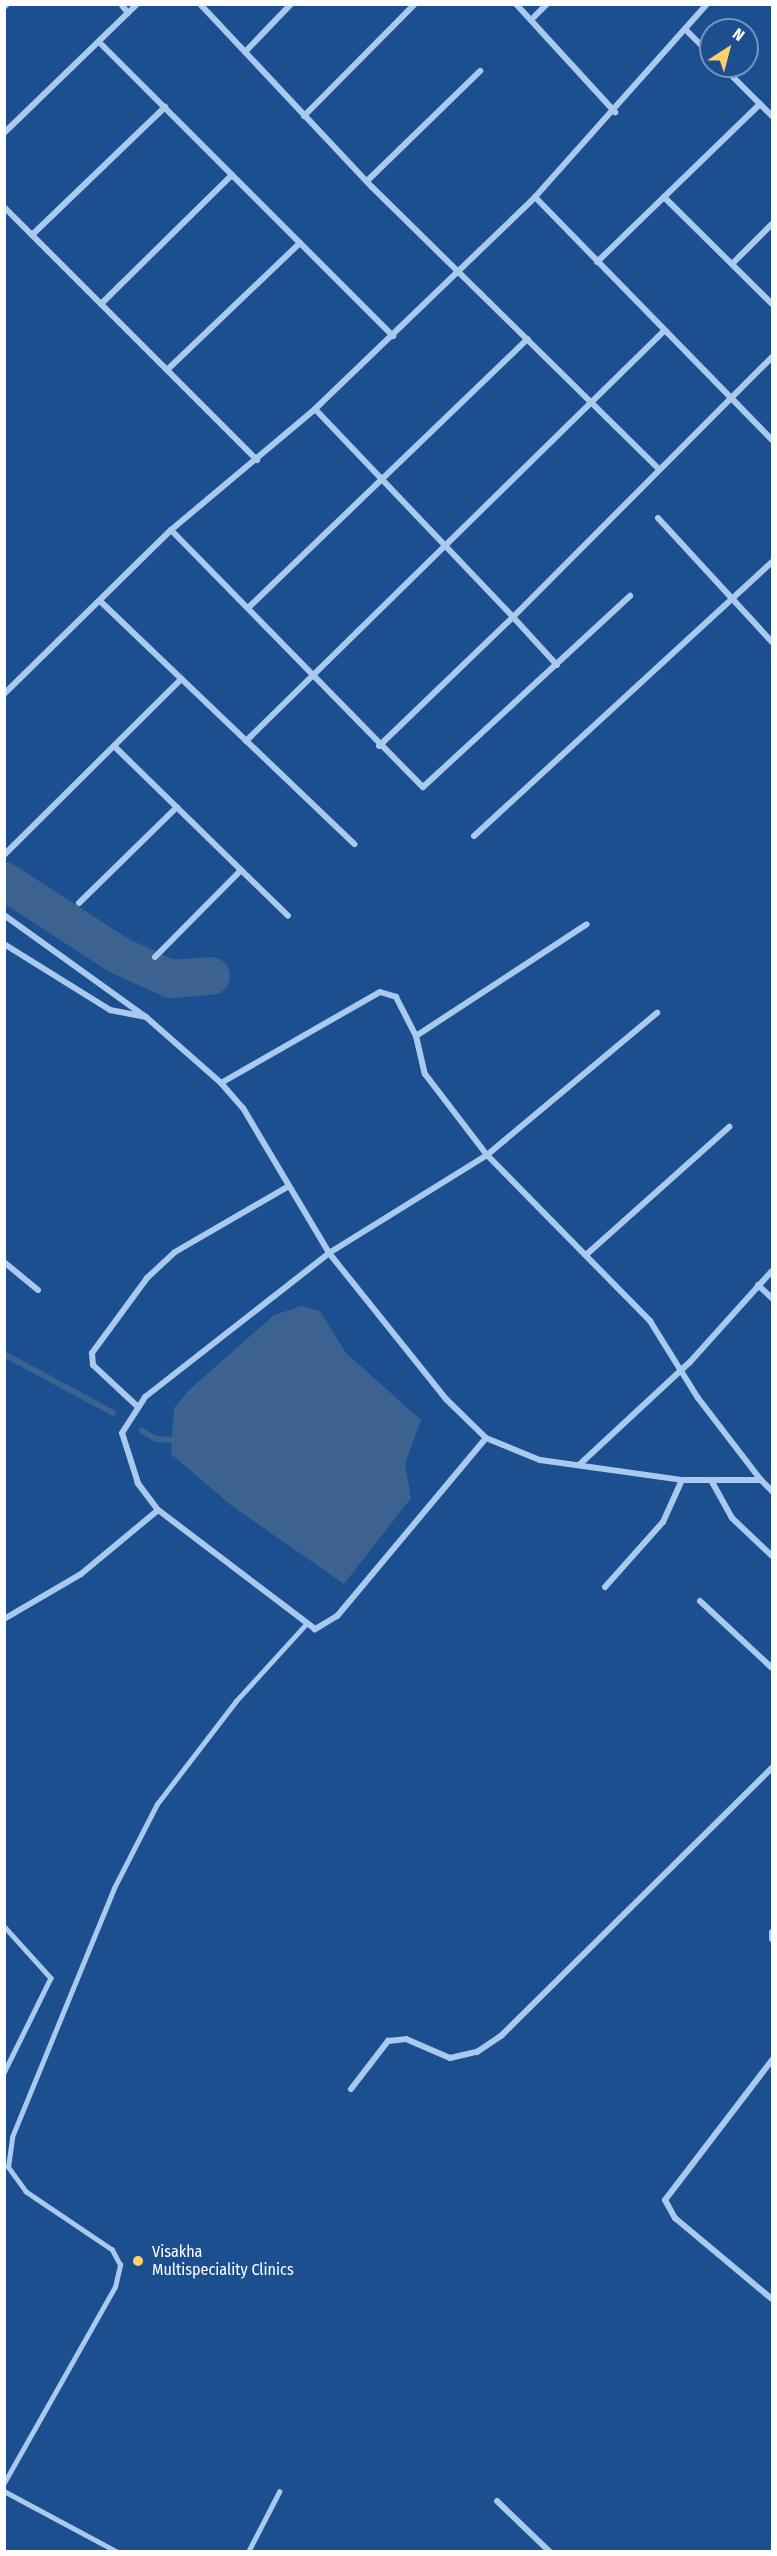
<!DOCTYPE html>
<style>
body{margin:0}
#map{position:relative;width:777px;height:2556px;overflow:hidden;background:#1b4f8f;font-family:"Fira Sans Condensed",sans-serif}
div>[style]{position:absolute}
.water>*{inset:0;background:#3c6290}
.stream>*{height:6px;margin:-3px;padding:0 3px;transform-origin:3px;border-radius:3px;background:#3c6290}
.river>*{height:38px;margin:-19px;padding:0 19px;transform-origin:19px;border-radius:19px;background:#3c6290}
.lane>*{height:4.5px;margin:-2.25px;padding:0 2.25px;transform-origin:2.25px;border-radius:2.25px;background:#a9c9ee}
.street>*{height:6px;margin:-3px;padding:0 3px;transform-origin:3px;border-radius:3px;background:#a9c9ee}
.dots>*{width:16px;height:16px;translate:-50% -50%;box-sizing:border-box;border:3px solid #1b4f8f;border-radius:50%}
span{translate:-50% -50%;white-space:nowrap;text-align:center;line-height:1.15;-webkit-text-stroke:5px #1b4f8f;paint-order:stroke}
.poi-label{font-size:16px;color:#fff}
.left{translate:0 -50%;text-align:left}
.frame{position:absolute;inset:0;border:6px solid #fff;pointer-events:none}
.north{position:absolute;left:699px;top:18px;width:60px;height:60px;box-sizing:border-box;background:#1b4f8f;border:2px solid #7695bc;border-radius:50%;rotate:36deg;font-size:16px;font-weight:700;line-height:24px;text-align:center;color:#fff}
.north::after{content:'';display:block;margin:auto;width:21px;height:27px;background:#ffd166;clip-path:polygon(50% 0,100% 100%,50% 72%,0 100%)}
</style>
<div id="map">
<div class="water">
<div style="clip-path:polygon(302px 1306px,320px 1311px,346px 1353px,421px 1420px,405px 1464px,411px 1498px,344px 1584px,232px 1506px,171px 1454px,174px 1408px,189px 1390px,274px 1315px)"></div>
</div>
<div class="stream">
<div style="left:4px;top:1354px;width:124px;rotate:28.4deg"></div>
<div style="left:142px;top:1431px;width:16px;rotate:30deg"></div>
<div style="left:156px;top:1439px;width:22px;rotate:3deg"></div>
</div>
<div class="river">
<div style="left:4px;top:881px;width:138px;rotate:32.9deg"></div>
<div style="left:120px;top:956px;width:56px;rotate:24.3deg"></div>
<div style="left:171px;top:979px;width:40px;rotate:-4.3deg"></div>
</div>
<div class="lane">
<div style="left:4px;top:1926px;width:70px;rotate:47.9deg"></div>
<div style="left:51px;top:1978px;width:106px;rotate:116.3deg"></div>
<div style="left:4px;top:2483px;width:225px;rotate:-60.5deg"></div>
<div style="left:115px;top:2287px;width:23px;rotate:-77deg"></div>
<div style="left:120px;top:2265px;width:17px;rotate:-118deg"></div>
<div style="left:112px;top:2250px;width:104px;rotate:-146deg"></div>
<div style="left:26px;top:2192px;width:31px;rotate:-126deg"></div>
<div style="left:8px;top:2167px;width:30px;rotate:-82deg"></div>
<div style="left:12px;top:2137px;width:269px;rotate:-67.7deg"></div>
<div style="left:114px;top:1888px;width:94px;rotate:-62.9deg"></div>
<div style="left:157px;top:1804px;width:130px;rotate:-52.5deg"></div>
<div style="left:236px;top:1701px;width:104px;rotate:-47.7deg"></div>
<div style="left:4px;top:2491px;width:129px;rotate:28.2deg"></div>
<div style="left:248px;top:2552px;width:68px;rotate:-62.7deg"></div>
</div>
<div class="street">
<div style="left:121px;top:4px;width:11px;rotate:52deg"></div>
<div style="left:128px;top:13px;width:13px;rotate:-45deg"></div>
<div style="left:200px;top:4px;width:251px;rotate:46.8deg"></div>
<div style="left:372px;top:187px;width:402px;rotate:44.5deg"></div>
<div style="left:516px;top:4px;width:147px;rotate:47.5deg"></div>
<div style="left:707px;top:4px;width:259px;rotate:131.7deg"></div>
<div style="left:535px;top:197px;width:339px;rotate:45.7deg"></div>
<div style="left:4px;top:7px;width:4px;rotate:-45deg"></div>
<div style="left:531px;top:20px;width:23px;rotate:-45deg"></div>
<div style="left:685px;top:29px;width:37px;rotate:45deg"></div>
<div style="left:99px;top:42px;width:416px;rotate:45deg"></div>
<div style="left:245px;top:52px;width:66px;rotate:-46.2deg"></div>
<div style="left:722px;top:66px;width:71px;rotate:45deg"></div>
<div style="left:304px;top:116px;width:156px;rotate:-45.3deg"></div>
<div style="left:4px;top:133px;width:173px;rotate:-44.1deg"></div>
<div style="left:367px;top:181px;width:158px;rotate:-44.2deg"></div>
<div style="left:664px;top:197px;width:152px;rotate:44.7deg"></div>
<div style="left:4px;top:207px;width:358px;rotate:45deg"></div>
<div style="left:32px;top:235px;width:185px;rotate:-43.9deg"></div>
<div style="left:597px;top:262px;width:227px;rotate:-44.1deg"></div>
<div style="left:732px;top:264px;width:57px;rotate:-45deg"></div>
<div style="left:101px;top:304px;width:184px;rotate:-44.6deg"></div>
<div style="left:167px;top:370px;width:184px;rotate:-43.7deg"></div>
<div style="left:315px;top:409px;width:287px;rotate:46.4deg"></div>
<div style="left:513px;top:617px;width:367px;rotate:-45.1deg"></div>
<div style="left:658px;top:518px;width:168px;rotate:47.4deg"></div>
<div style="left:171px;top:530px;width:360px;rotate:45.6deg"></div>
<div style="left:423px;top:787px;width:282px;rotate:-42.7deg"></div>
<div style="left:100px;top:601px;width:352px;rotate:43.7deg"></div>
<div style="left:248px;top:608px;width:388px;rotate:-43.9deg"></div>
<div style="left:4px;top:694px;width:234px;rotate:-44.5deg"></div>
<div style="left:171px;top:530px;width:188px;rotate:-40deg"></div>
<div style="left:315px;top:409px;width:306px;rotate:-43.9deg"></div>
<div style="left:246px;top:741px;width:586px;rotate:-44.45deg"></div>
<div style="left:114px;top:746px;width:243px;rotate:44.3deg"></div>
<div style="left:379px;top:746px;width:186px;rotate:-43.9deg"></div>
<div style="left:513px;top:617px;width:65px;rotate:47.5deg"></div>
<div style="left:474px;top:836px;width:405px;rotate:-42.6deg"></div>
<div style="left:4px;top:855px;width:250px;rotate:-44.8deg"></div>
<div style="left:79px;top:903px;width:137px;rotate:-44.4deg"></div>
<div style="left:4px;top:915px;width:175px;rotate:35.7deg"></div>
<div style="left:146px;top:1017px;width:100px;rotate:41.3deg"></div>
<div style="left:221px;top:1083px;width:33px;rotate:49deg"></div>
<div style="left:243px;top:1108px;width:169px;rotate:59.3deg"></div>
<div style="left:329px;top:1253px;width:187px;rotate:51.3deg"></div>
<div style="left:446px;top:1399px;width:56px;rotate:44.3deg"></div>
<div style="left:486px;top:1438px;width:58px;rotate:22.2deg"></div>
<div style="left:540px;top:1460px;width:143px;rotate:8deg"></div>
<div style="left:682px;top:1480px;width:79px"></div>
<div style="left:761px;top:1480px;width:16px;rotate:45deg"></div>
<div style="left:4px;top:944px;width:125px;rotate:31.9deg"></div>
<div style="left:110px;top:1010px;width:37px;rotate:11deg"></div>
<div style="left:155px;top:957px;width:122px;rotate:-45.3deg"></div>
<div style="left:416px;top:1036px;width:204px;rotate:-33.2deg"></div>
<div style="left:221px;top:1083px;width:183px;rotate:-29.8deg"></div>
<div style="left:380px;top:992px;width:17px;rotate:17deg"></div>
<div style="left:396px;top:997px;width:44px;rotate:62.9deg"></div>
<div style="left:416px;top:1036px;width:39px;rotate:77deg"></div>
<div style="left:425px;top:1074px;width:102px;rotate:52.6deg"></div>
<div style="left:487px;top:1155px;width:233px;rotate:45.5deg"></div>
<div style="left:650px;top:1321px;width:91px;rotate:58.1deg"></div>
<div style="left:698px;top:1398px;width:103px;rotate:52.5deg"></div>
<div style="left:587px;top:1254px;width:191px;rotate:-41.8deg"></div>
<div style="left:4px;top:1262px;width:44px;rotate:39.5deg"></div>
<div style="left:758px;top:1285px;width:19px;rotate:43deg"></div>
<div style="left:137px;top:1406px;width:60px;rotate:-137deg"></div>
<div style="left:93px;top:1365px;width:12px;rotate:-95deg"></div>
<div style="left:92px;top:1353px;width:93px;rotate:-53.7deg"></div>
<div style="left:147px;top:1278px;width:38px;rotate:-43deg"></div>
<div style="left:175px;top:1252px;width:129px;rotate:-30.1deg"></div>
<div style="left:486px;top:1438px;width:232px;rotate:129.9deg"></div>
<div style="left:337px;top:1616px;width:26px;rotate:149deg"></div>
<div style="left:315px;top:1629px;width:197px;rotate:-142.8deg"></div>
<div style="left:158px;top:1510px;width:34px;rotate:-127deg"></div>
<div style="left:138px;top:1483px;width:52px;rotate:-107.7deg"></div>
<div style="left:122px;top:1433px;width:43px;rotate:-57.4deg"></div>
<div style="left:145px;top:1397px;width:234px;rotate:-38deg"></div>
<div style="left:329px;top:1253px;width:186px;rotate:-31.8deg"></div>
<div style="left:487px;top:1155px;width:222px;rotate:-39.9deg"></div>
<div style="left:579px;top:1465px;width:151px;rotate:-42.9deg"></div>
<div style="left:690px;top:1362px;width:122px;rotate:-48deg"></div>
<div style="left:711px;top:1480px;width:43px;rotate:61.1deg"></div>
<div style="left:732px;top:1518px;width:55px;rotate:43.5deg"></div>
<div style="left:605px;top:1587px;width:87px;rotate:-48.3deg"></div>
<div style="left:663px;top:1522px;width:46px;rotate:-65.7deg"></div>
<div style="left:700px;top:1601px;width:98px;rotate:42.9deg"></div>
<div style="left:4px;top:1619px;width:89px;rotate:-30.3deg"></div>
<div style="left:81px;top:1574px;width:100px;rotate:-39.7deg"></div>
<div style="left:772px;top:1932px;width:7px;rotate:90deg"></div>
<div style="left:772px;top:2060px;width:176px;rotate:127.4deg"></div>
<div style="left:665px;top:2200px;width:21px;rotate:61deg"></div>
<div style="left:675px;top:2218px;width:126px;rotate:39.9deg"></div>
<div style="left:351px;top:2089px;width:61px;rotate:-52.4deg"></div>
<div style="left:388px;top:2041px;width:18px;rotate:-6deg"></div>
<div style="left:406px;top:2039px;width:48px;rotate:23.4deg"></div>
<div style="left:450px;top:2058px;width:28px;rotate:-13deg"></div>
<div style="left:477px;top:2052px;width:30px;rotate:-34deg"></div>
<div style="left:502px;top:2035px;width:380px;rotate:-44.7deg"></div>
<div style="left:497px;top:2501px;width:74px;rotate:43.9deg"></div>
</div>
<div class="dots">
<div style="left:138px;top:2261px;background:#ffd166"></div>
</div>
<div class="poi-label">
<span class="left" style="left:152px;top:2261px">Visakha<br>Multispeciality Clinics</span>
</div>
<div class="frame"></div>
<div class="north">N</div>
</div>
